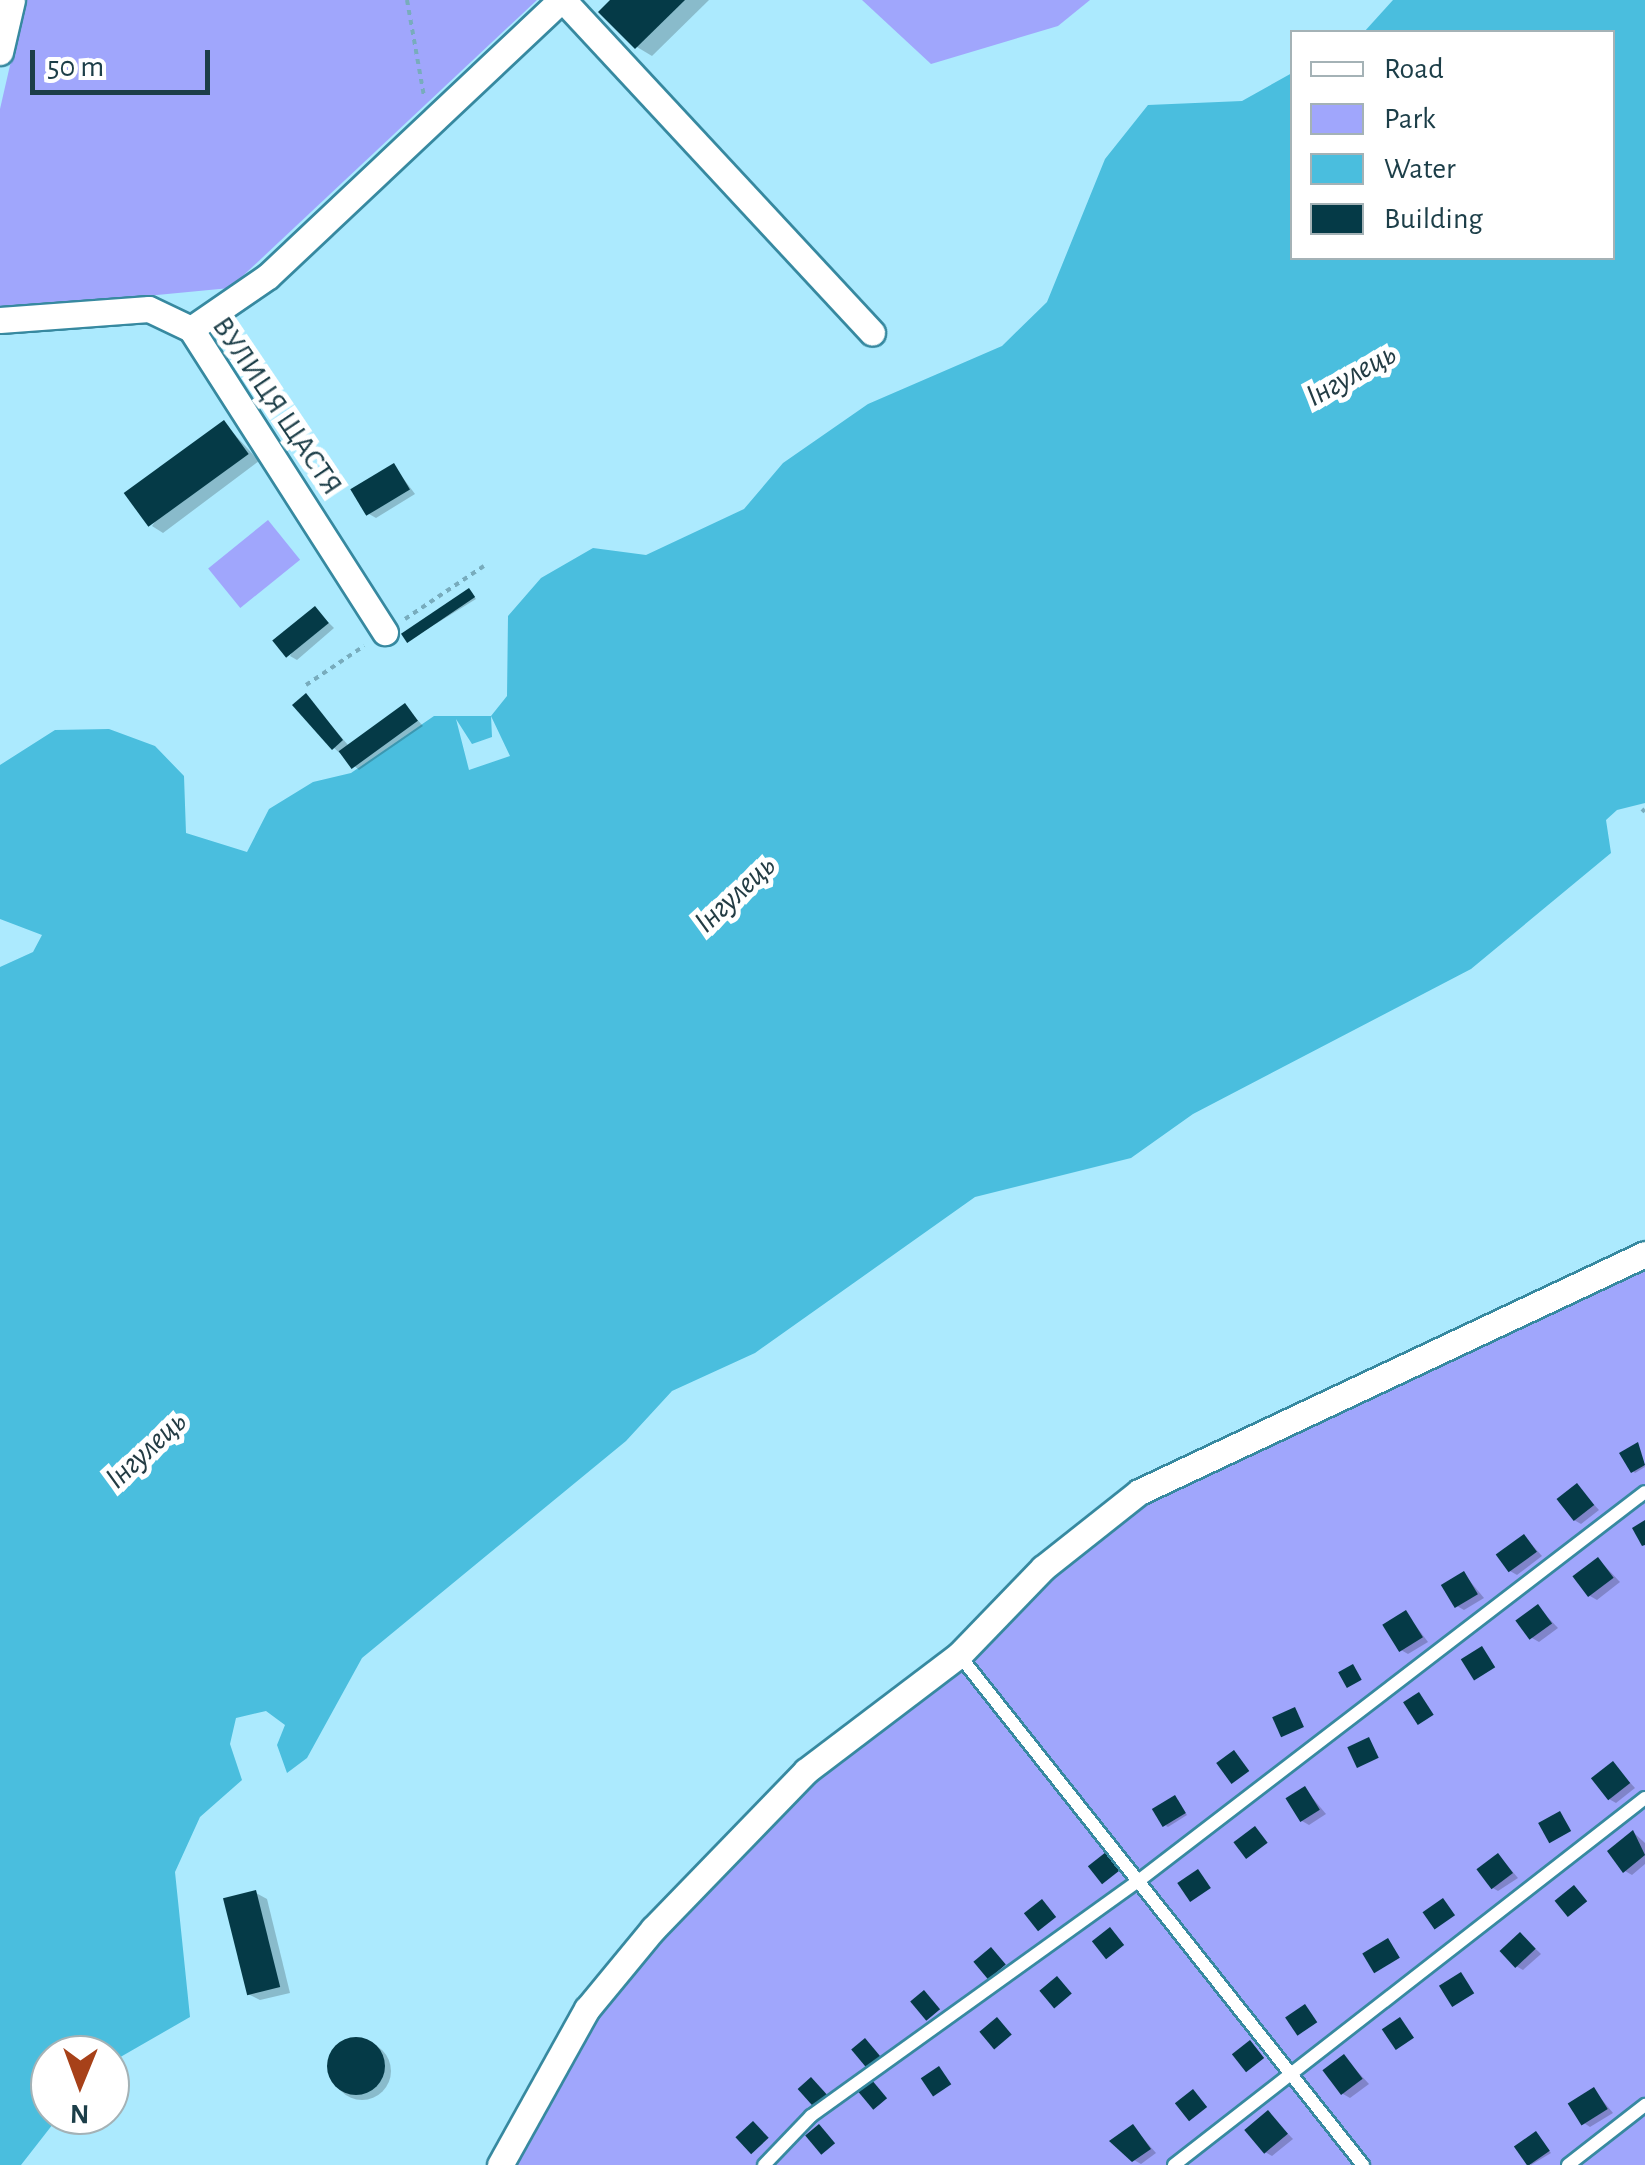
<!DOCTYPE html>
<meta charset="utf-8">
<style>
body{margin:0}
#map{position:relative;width:1645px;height:2165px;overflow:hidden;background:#aceafe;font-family:"Alegreya Sans",sans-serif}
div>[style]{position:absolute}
.green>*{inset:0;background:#a0a6fc;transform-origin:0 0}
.water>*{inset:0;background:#4abede}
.pier>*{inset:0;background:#aceafe}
.shadow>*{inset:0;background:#0003}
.round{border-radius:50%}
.building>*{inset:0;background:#053a47;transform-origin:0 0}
.path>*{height:4px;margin-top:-2px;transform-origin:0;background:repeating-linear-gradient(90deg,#78acbd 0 5px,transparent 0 10px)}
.roads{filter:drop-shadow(2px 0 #3789a0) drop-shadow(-2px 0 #3789a0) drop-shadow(0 2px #3789a0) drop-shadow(0 -2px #3789a0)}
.service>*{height:12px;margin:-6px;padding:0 6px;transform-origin:6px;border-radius:6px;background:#fff}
.minor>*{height:25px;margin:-12.5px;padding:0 12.5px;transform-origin:12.5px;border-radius:12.5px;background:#fff}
span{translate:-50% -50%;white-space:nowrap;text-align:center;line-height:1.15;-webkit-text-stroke:10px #fff;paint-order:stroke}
.street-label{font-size:30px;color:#1c3e48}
.water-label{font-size:32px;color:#233c44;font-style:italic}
.legend{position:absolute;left:1290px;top:30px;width:325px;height:230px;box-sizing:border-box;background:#fff;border:2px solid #a4b2b6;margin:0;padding:12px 18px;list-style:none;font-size:30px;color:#1c3e48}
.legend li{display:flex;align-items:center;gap:20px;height:50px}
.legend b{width:50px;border:2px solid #a4b2b6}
.north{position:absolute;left:30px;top:2035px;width:100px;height:100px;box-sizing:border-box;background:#fff;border:2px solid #a4b2b6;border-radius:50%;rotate:181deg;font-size:28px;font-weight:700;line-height:40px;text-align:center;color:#1c3e48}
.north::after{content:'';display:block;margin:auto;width:35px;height:45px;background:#a74119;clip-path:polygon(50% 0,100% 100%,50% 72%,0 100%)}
.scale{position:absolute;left:30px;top:50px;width:180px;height:45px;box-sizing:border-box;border:5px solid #1c3e48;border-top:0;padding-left:12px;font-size:30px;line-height:35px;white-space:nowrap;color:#1c3e48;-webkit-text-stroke:8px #fff;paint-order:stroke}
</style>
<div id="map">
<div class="green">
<div style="clip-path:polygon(25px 0,537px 0,230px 288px,0 310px,0 109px)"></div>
<div style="clip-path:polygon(862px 0,1090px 0,1058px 26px,931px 64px)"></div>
<div style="left:268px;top:520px;width:51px;height:77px;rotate:51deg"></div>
<div style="clip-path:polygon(1645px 1254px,1645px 2165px,500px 2165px,587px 2009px,806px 1771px,1139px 1492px)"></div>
</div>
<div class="water">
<div style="clip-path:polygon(1393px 0,1645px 0,1645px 803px,1617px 810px,1606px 820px,1611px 853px,1471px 969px,1193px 1114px,1131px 1158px,975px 1197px,755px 1353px,672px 1391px,626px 1441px,362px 1658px,307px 1758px,287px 1773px,277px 1745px,285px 1725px,266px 1711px,236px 1718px,230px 1744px,242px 1780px,200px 1817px,175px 1872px,190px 2017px,110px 2063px,110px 2055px,50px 2055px,50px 2115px,60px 2115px,21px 2165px,0 2165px,0 967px,33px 952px,42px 935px,0 919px,0 765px,55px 730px,109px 729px,155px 746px,184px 776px,186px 833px,247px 852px,269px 809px,313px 782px,351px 773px,434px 716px,491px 716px,507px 696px,508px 616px,541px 578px,593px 548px,646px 555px,744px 509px,783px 463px,868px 404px,1002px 346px,1047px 302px,1105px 159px,1148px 105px,1242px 101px,1292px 73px,1292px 258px,1612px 258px,1612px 32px,1364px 32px)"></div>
</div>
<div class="pier">
<div style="clip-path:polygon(491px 716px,510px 756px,469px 770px,456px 719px,472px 744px,492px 737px)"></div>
</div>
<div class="shadow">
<div style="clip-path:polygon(614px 0,709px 0,652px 56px,637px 47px)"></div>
<div style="clip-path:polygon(224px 423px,259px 461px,163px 533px,152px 526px)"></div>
<div style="clip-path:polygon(394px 466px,415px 494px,376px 518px,369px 514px)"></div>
<div style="clip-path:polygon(471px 593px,476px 599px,408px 641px)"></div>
<div style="clip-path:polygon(315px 609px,334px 628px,297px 660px,290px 656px)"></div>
<div style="clip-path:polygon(306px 696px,348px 745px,405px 706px,423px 726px,359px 770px,334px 748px)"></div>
<div style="clip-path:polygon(1638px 1445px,1645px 1467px,1635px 1473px,1633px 1471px)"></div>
<div style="clip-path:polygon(1577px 1486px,1599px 1510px,1581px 1524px,1574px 1520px)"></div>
<div style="clip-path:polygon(1524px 1536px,1542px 1556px,1517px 1575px,1510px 1571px)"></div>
<div style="clip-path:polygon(1599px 1560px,1620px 1582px,1597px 1600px,1590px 1596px)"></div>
<div style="clip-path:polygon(1464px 1574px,1484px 1598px,1464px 1610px,1457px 1606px)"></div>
<div style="clip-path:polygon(1538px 1607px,1558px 1628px,1539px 1642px,1532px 1638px)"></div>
<div style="clip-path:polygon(1406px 1613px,1428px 1642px,1408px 1654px,1401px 1650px)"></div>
<div style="clip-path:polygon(1613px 1764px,1635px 1788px,1616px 1803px,1609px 1799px)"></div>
<div style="clip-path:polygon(1305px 1789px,1326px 1814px,1309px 1825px,1302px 1821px)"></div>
<div style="clip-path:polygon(1178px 1800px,1187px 1815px,1168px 1827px,1166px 1826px)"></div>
<div style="clip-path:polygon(1634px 1833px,1645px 1843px,1645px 1864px,1632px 1875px,1625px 1871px)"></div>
<div style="clip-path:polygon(1499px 1856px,1518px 1878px,1498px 1891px,1491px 1887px)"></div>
<div style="clip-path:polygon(256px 1893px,267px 1899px,290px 1993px,260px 2000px,248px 1994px)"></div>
<div style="clip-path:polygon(1521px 1935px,1541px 1954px,1523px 1970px,1516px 1966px)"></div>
<div class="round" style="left:333px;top:2042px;width:58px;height:58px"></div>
<div style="clip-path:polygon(1344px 2057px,1369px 2084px,1350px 2098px,1343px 2094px)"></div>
<div style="clip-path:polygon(1594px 2090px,1613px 2113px,1590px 2127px,1584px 2123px)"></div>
<div style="clip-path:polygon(1268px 2113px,1293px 2139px,1272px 2156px,1265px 2152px)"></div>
<div style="clip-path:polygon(1133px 2127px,1156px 2153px,1141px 2164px,1134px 2160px)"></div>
<div style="clip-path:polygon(1538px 2135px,1551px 2153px,1531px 2165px,1518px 2147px)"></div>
</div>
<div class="building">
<div style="clip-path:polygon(610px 0,685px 0,635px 49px,598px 12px)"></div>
<div style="left:224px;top:420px;width:42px;height:124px;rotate:54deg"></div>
<div style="left:394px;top:463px;width:31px;height:51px;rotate:59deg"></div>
<div style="left:469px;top:588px;width:11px;height:82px;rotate:56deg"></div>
<div style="left:315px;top:606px;width:22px;height:55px;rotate:51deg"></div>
<div style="clip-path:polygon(306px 693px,343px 740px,332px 750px,292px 705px)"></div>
<div style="left:405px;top:703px;width:22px;height:82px;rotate:54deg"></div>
<div style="clip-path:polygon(1638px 1442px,1645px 1465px,1631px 1473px,1619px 1453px)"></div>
<div style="left:1577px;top:1483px;width:28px;height:26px;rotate:52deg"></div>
<div style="clip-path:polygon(1645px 1520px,1645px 1545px,1642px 1546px,1632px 1528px)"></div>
<div style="left:1524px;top:1534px;width:22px;height:35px;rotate:54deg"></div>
<div style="left:1598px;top:1557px;width:26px;height:32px;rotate:53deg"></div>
<div style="left:1464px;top:1571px;width:27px;height:27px;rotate:59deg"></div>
<div style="left:1538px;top:1604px;width:24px;height:28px;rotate:54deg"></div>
<div style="left:1406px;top:1610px;width:32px;height:28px;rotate:58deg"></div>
<div style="left:1482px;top:1646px;width:25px;height:25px;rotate:58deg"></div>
<div style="left:1353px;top:1664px;width:18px;height:17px;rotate:61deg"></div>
<div style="left:1419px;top:1692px;width:27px;height:19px;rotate:57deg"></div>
<div style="left:1295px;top:1707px;width:22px;height:25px;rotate:66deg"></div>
<div style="left:1369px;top:1737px;width:23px;height:24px;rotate:65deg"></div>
<div style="left:1234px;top:1750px;width:26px;height:22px;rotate:54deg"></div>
<div style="left:1613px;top:1761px;width:28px;height:28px;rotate:52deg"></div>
<div style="left:1305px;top:1786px;width:28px;height:23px;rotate:58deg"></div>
<div style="left:1175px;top:1795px;width:21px;height:27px;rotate:59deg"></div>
<div style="left:1560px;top:1811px;width:23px;height:25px;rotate:61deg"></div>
<div style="left:1255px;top:1826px;width:21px;height:27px;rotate:53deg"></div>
<div style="clip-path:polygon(1633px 1830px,1645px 1855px,1623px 1873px,1607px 1851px)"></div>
<div style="left:1106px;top:1852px;width:23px;height:23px;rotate:52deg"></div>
<div style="left:1498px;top:1853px;width:25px;height:27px;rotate:53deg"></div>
<div style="left:1198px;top:1869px;width:23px;height:25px;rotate:56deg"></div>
<div style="left:1574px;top:1885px;width:21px;height:25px;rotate:51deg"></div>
<div style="left:256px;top:1890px;width:100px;height:34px;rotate:76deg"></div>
<div style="left:1443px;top:1898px;width:21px;height:25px;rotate:55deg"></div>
<div style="left:1042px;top:1899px;width:23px;height:23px;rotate:52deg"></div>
<div style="left:1110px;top:1927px;width:23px;height:23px;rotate:52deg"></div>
<div style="left:1520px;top:1932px;width:23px;height:28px;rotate:47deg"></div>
<div style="left:1388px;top:1938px;width:23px;height:30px;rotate:59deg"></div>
<div style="left:991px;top:1947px;width:23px;height:23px;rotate:50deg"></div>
<div style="left:1461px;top:1972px;width:25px;height:26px;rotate:58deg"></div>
<div style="left:1057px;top:1976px;width:23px;height:23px;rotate:50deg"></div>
<div style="left:924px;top:1990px;width:25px;height:18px;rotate:50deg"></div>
<div style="left:1305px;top:2004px;width:22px;height:24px;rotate:56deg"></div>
<div style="left:997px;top:2017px;width:23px;height:23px;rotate:50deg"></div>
<div style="left:1400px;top:2017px;width:25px;height:22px;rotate:56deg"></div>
<div class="round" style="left:327px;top:2037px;width:58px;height:58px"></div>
<div style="left:865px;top:2038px;width:25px;height:18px;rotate:50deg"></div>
<div style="left:1250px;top:2040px;width:23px;height:23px;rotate:52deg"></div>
<div style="left:1344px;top:2054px;width:31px;height:27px;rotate:53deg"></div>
<div style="left:939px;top:2066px;width:22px;height:22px;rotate:56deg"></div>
<div style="left:811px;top:2077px;width:24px;height:18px;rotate:48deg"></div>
<div style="left:871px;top:2079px;width:25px;height:18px;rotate:50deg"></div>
<div style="left:1594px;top:2087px;width:26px;height:31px;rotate:58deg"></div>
<div style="left:1193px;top:2089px;width:23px;height:23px;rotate:52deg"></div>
<div style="left:1268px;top:2110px;width:31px;height:31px;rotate:50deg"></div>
<div style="left:753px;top:2121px;width:23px;height:24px;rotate:47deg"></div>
<div style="left:819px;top:2124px;width:25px;height:18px;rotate:50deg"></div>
<div style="clip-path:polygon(1133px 2124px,1151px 2149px,1132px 2162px,1109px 2141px)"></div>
<div style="left:1536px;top:2131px;width:24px;height:27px;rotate:55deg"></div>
</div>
<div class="path">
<div style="left:407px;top:0;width:97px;rotate:80deg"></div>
<div style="left:405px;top:619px;width:95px;rotate:-33.9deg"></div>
<div style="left:306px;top:685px;width:70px;rotate:-33.9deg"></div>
<div style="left:1642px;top:809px;width:4px;rotate:45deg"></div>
</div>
<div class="roads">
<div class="service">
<div style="left:959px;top:1655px;width:651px;rotate:51.62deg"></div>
<div style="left:764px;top:2165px;width:68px;rotate:-46.2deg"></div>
<div style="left:811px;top:2116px;width:406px;rotate:-35.7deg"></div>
<div style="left:1141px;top:1879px;width:635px;rotate:-37.52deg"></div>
<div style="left:1174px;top:2165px;width:597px;rotate:-37.93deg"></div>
<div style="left:1568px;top:2165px;width:98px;rotate:-37.9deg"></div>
</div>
<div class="minor">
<div style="left:563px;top:0;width:454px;rotate:47.1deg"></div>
<div style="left:0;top:52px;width:53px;rotate:-77deg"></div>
<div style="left:0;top:320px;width:149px;rotate:-4.2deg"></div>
<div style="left:149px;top:309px;width:47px;rotate:25.5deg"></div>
<div style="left:191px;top:329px;width:360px;rotate:57.4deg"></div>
<div style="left:191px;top:329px;width:93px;rotate:-34.5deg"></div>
<div style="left:268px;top:276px;width:403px;rotate:-43.3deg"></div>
<div style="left:500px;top:2165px;width:179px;rotate:-60.9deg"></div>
<div style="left:587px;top:2009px;width:104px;rotate:-50.5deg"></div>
<div style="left:653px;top:1929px;width:220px;rotate:-45.9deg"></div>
<div style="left:806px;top:1771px;width:192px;rotate:-37.2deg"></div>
<div style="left:959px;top:1655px;width:121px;rotate:-46deg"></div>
<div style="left:1043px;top:1568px;width:122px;rotate:-38.4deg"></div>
<div style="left:1139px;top:1492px;width:559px;rotate:-25.19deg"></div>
</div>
</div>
<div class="street-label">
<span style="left:277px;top:406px;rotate:56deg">ВУЛИЦЯ ЩАСТЯ</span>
</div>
<div class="water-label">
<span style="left:1351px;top:375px;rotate:-29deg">Інгулець</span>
<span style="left:735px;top:894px;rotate:-43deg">Інгулець</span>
<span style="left:146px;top:1450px;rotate:-43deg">Інгулець</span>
</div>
<ul class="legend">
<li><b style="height:12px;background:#fff"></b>Road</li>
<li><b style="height:28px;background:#a0a6fc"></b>Park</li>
<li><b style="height:28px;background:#4abede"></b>Water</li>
<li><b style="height:28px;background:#053a47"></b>Building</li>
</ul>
<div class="north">N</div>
<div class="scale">50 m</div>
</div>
